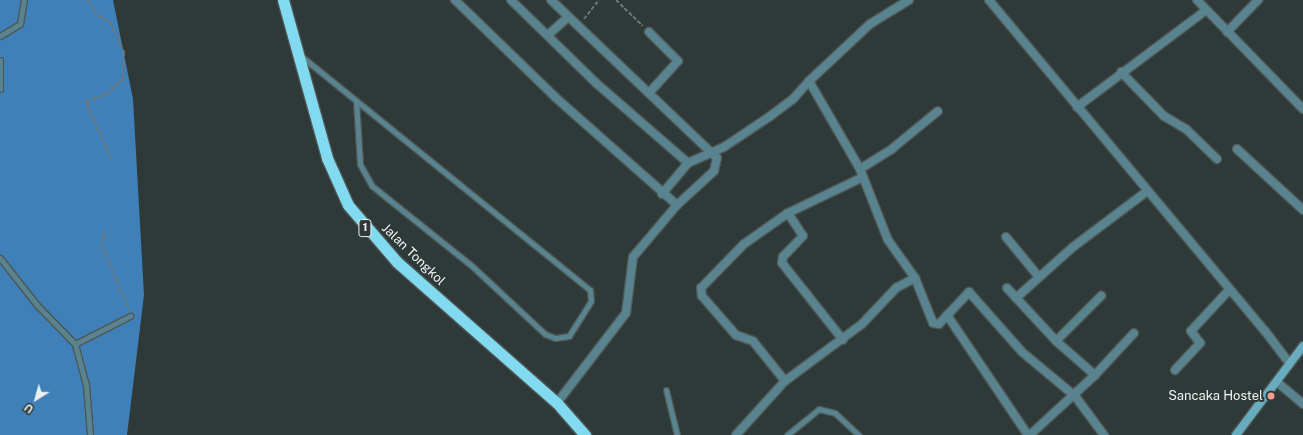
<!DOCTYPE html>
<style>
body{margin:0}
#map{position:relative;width:1303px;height:435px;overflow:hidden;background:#2f3a38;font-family:"Public Sans",sans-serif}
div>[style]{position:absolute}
.water>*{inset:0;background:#3f80b8}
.path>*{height:2px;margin-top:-1px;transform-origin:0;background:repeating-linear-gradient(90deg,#6d7675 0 4px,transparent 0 6px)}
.roads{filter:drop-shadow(1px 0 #4d5756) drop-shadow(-1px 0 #4d5756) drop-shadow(0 1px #4d5756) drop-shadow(0 -1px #4d5756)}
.service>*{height:5px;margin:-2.5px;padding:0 2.5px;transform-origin:2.5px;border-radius:2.5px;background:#59838e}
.minor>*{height:8px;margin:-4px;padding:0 4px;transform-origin:4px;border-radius:4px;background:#59838e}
.tertiary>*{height:8px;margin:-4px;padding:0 4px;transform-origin:4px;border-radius:4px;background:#59838e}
.secondary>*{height:8px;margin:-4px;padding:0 4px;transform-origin:4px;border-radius:4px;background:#68adbf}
.trunk>*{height:11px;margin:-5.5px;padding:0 5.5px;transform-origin:5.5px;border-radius:5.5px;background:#82daf0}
.dots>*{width:11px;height:11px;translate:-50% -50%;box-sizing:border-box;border:2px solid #2f3a38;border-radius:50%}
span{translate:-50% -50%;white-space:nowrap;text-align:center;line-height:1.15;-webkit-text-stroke:4px #2f3a38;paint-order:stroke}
.shield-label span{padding:1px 3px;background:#2f3a38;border:1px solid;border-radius:3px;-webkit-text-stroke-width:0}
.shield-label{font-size:12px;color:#ebf2f1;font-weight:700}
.street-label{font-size:13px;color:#ebf2f1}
.poi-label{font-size:13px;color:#ebf2f1}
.right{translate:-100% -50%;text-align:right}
.north{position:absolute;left:16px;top:379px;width:40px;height:40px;-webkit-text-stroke:3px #2f3a38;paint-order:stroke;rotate:217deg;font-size:11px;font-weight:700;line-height:16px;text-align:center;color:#ebf2f1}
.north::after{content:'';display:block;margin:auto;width:14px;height:18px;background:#ebf2f1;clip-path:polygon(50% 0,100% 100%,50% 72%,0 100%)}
</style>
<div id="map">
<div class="water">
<div style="clip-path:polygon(0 0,113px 0,133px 99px,144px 295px,127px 435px,0 435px)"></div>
</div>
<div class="path">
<div style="left:87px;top:0;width:19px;rotate:55deg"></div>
<div style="left:98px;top:16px;width:13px;rotate:27deg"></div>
<div style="left:110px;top:22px;width:33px;rotate:65deg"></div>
<div style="left:124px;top:52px;width:27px;rotate:92deg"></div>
<div style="left:123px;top:79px;width:22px;rotate:137deg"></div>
<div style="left:107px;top:94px;width:20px;rotate:162deg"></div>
<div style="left:88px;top:100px;width:4px;rotate:104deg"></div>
<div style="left:87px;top:104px;width:60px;rotate:66.4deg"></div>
<div style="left:616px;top:0;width:37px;rotate:44deg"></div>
<div style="left:584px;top:19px;width:24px;rotate:-52deg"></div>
<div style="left:105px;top:232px;width:15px;rotate:101deg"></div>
<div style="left:102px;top:247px;width:68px;rotate:66.5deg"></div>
</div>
<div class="roads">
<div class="service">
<div style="left:0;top:36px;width:23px;rotate:-31deg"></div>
<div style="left:20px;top:24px;width:24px;rotate:-81deg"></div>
<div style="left:301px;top:56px;width:372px;rotate:39deg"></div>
<div style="left:590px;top:290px;width:11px;rotate:85deg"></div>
<div style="left:591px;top:301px;width:41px;rotate:122.2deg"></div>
<div style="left:569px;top:336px;width:14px;rotate:172deg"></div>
<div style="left:555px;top:338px;width:11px;rotate:-158deg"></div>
<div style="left:545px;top:334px;width:100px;rotate:-137deg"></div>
<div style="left:472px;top:266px;width:128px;rotate:-141.3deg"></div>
<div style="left:372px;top:186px;width:25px;rotate:-119deg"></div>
<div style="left:360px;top:164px;width:63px;rotate:-93.6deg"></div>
<div style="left:0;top:60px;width:29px;rotate:90deg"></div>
<div style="left:0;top:258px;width:60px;rotate:51.8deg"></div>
<div style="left:37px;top:305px;width:54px;rotate:45.7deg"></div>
<div style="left:75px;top:344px;width:42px;rotate:75deg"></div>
<div style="left:86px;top:385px;width:50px;rotate:85.4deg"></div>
<div style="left:75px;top:344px;width:62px;rotate:-27deg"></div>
<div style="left:666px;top:390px;width:46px;rotate:76.3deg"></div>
<div style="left:787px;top:435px;width:41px;rotate:-39.1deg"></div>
<div style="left:819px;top:409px;width:16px;rotate:14deg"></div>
<div style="left:835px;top:413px;width:33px;rotate:43deg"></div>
</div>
<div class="minor">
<div style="left:455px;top:0;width:139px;rotate:44.1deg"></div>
<div style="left:555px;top:97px;width:163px;rotate:41.5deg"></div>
<div style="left:511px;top:0;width:119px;rotate:44.3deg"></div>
<div style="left:596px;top:83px;width:122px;rotate:41deg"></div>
<div style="left:551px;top:0;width:229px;rotate:43.6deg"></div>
<div style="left:717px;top:158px;width:13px;rotate:103deg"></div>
<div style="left:714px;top:171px;width:50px;rotate:137.4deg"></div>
<div style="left:677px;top:205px;width:68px;rotate:130.2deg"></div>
<div style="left:633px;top:257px;width:56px;rotate:97.1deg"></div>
<div style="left:626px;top:313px;width:113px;rotate:127.5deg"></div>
<div style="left:909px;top:0;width:46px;rotate:148.4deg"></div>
<div style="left:870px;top:24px;width:83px;rotate:136.9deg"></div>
<div style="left:809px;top:81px;width:102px;rotate:59.9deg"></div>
<div style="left:860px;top:169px;width:76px;rotate:68.5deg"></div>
<div style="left:888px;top:240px;width:47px;rotate:54.6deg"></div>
<div style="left:915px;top:278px;width:48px;rotate:68.2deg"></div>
<div style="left:933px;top:323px;width:6px;rotate:9deg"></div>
<div style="left:939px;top:324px;width:44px;rotate:-46.8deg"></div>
<div style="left:969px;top:292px;width:80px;rotate:48.5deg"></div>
<div style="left:1022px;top:352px;width:69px;rotate:39.7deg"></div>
<div style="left:1075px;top:396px;width:49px;rotate:53.4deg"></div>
<div style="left:1197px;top:0;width:152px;rotate:45.8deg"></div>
<div style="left:1227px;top:32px;width:45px;rotate:-45.9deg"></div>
<div style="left:548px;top:35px;width:27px;rotate:-42deg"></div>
<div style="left:1121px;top:72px;width:62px;rotate:45.7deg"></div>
<div style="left:1164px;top:116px;width:26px;rotate:31deg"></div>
<div style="left:1186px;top:129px;width:43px;rotate:44.1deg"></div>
<div style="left:649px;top:93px;width:43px;rotate:-47.8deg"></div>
<div style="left:678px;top:61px;width:41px;rotate:-135deg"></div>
<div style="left:1077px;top:107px;width:161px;rotate:-36.9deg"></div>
<div style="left:1237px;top:149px;width:90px;rotate:42.7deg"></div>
<div style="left:860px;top:169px;width:39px;rotate:-32deg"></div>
<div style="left:893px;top:148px;width:58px;rotate:-39.4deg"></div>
<div style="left:662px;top:194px;width:40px;rotate:-50deg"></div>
<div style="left:688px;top:163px;width:39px;rotate:-24deg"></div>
<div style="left:724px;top:147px;width:54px;rotate:-33.7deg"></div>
<div style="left:769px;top:117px;width:30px;rotate:-37deg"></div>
<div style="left:793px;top:99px;width:24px;rotate:-48deg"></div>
<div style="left:788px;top:213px;width:27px;rotate:57deg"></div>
<div style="left:803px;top:236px;width:29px;rotate:134deg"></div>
<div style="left:783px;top:257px;width:6px;rotate:99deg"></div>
<div style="left:782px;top:263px;width:98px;rotate:51.6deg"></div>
<div style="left:1006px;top:237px;width:52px;rotate:50.5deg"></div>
<div style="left:1007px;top:288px;width:72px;rotate:47.2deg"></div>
<div style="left:1056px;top:341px;width:52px;rotate:41.1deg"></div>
<div style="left:1095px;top:375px;width:88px;rotate:137.3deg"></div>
<div style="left:1016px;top:298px;width:76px;rotate:-41.8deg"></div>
<div style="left:1073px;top:247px;width:91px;rotate:-37deg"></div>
<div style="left:947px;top:315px;width:145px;rotate:56deg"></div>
<div style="left:1265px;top:331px;width:41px;rotate:52.9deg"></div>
<div style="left:1056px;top:341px;width:64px;rotate:-45deg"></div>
<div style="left:1175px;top:370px;width:37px;rotate:-47deg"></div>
<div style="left:1200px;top:343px;width:15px;rotate:-127deg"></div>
<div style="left:1191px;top:331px;width:56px;rotate:-47.2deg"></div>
<div style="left:1095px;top:375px;width:57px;rotate:-47.1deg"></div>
<div style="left:785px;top:381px;width:51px;rotate:-128.7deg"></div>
<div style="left:753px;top:341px;width:18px;rotate:-161deg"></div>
<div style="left:736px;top:335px;width:52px;rotate:-131.1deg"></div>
<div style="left:702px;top:296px;width:8px;rotate:-97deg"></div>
<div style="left:701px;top:288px;width:62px;rotate:-45.7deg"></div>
<div style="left:744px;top:244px;width:54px;rotate:-35.2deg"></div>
<div style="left:788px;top:213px;width:83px;rotate:-25.6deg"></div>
<div style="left:1277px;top:382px;width:34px;rotate:40deg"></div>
<div style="left:736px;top:435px;width:73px;rotate:-47.8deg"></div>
<div style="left:785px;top:381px;width:96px;rotate:-36.5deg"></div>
<div style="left:862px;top:324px;width:50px;rotate:-46.6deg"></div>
<div style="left:896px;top:288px;width:21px;rotate:-28deg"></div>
</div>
<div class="tertiary">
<div style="left:989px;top:0;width:431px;rotate:50.2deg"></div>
</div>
<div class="secondary">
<div style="left:1236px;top:435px;width:111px;rotate:-53deg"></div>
</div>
<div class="trunk">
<div style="left:283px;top:0;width:164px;rotate:74.4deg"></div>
<div style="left:327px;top:158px;width:51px;rotate:65.9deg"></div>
<div style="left:348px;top:205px;width:75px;rotate:49.3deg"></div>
<div style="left:397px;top:262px;width:213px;rotate:41.4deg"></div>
<div style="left:557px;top:403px;width:43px;rotate:48.8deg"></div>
</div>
</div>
<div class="dots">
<div style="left:1271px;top:396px;background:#f59c90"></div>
</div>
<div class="shield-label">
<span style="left:365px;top:228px">1</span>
</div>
<div class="street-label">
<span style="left:413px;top:255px;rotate:44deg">Jalan Tongkol</span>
</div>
<div class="poi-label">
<span class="right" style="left:1263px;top:396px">Sancaka Hostel</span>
</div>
<div class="north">U</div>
</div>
